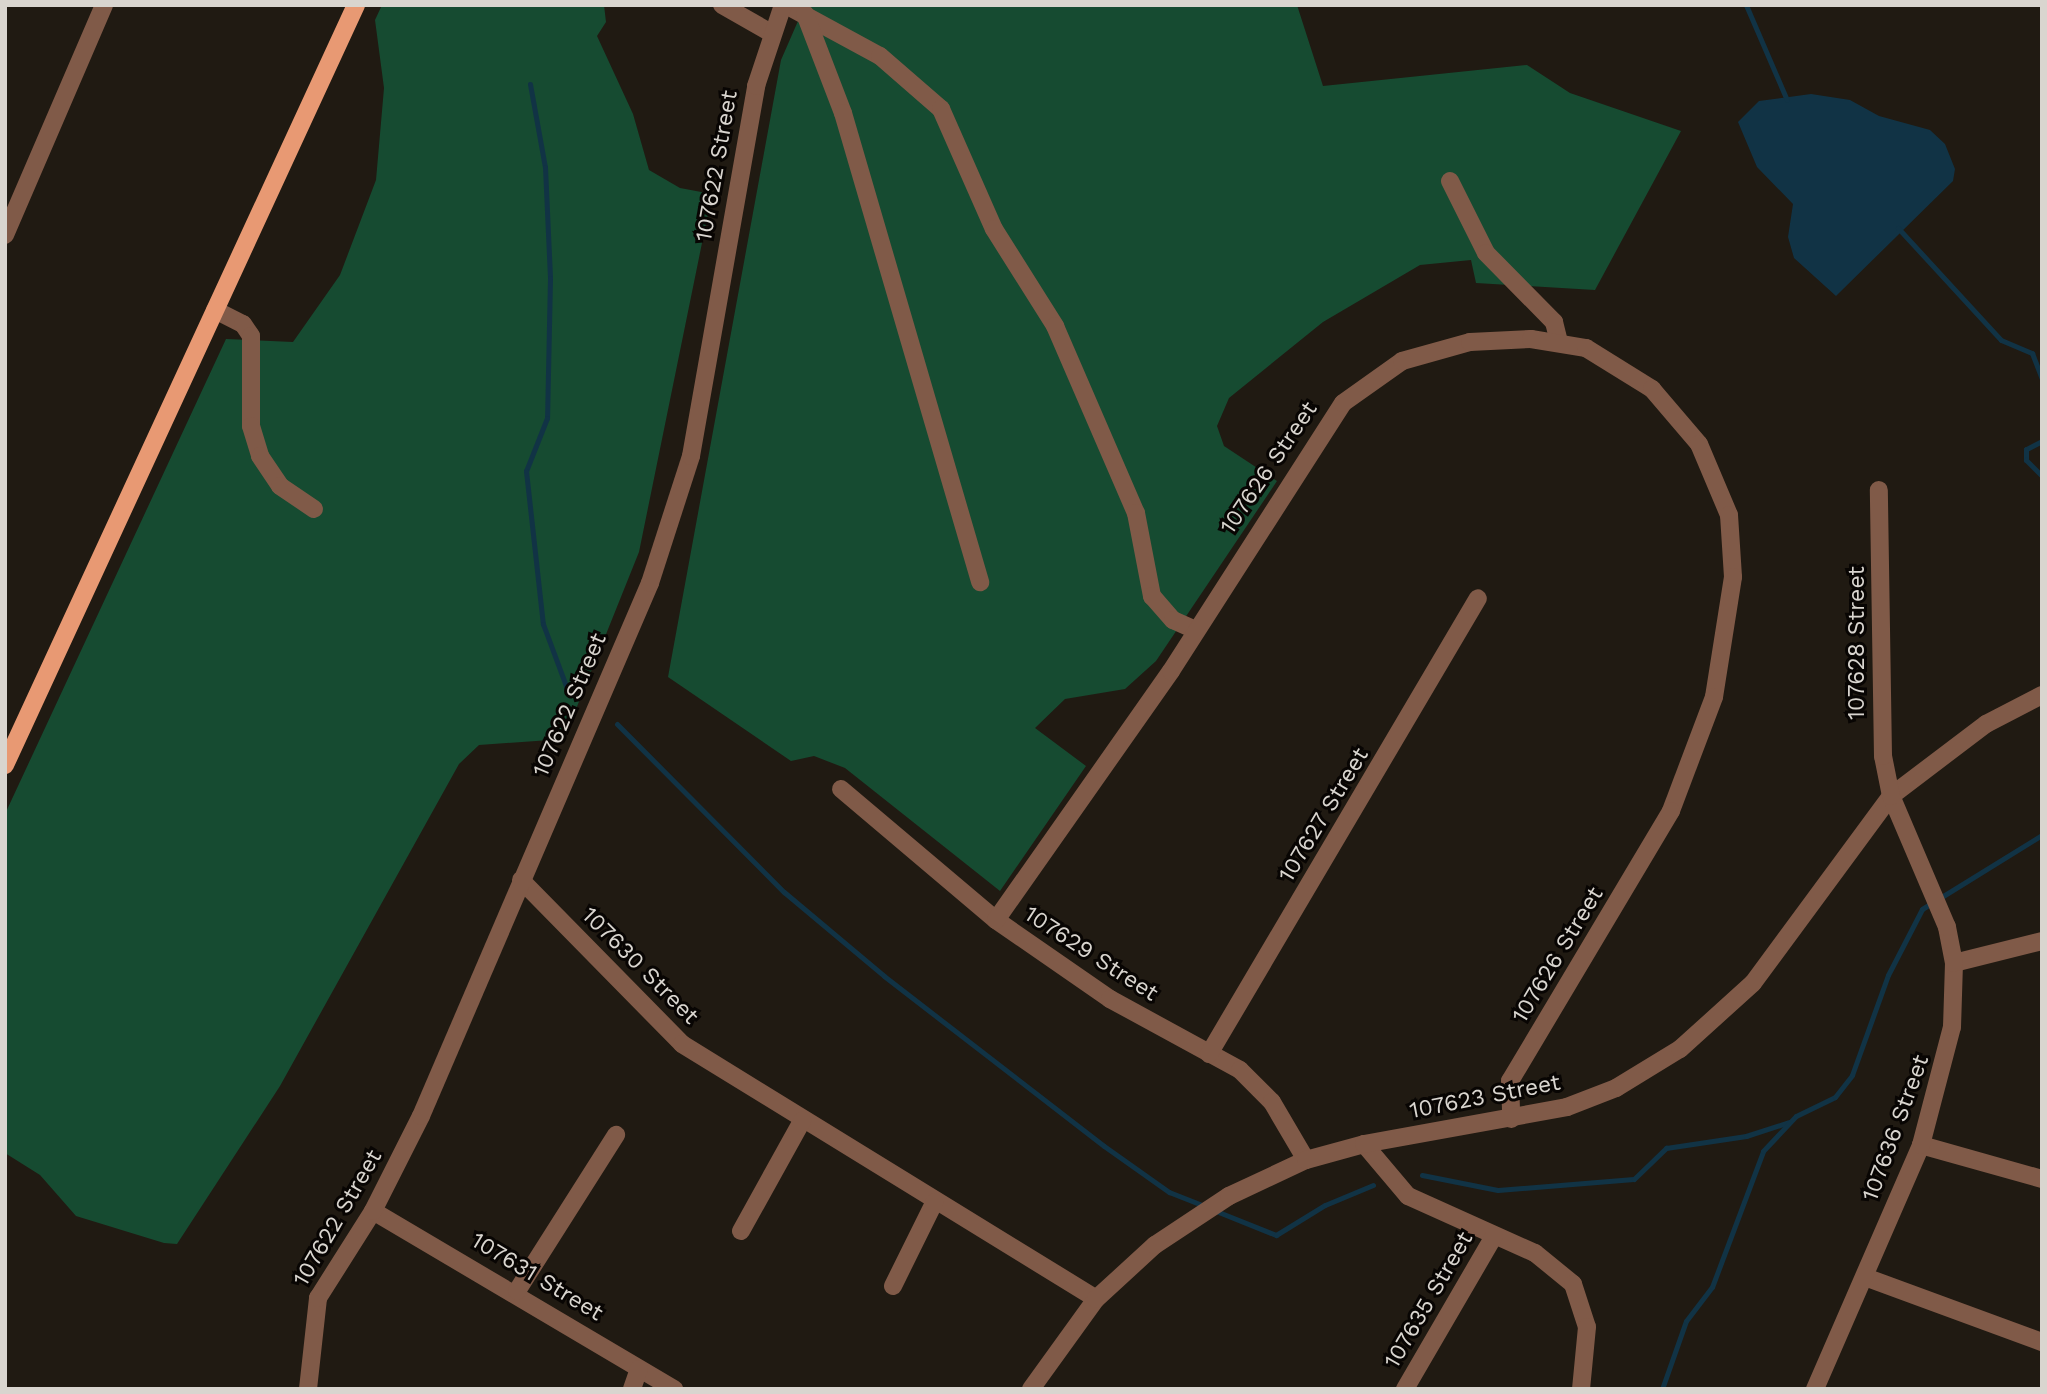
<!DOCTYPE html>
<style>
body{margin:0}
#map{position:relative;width:2047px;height:1394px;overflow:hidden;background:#201a12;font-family:"Work Sans",sans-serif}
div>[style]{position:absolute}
.green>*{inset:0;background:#164b31}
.water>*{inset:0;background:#113345}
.stream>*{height:5px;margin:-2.5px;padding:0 2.5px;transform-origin:2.5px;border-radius:2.5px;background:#113345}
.minor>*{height:18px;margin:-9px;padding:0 9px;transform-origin:9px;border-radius:9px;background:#805a48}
.major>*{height:18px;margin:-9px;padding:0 9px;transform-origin:9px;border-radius:9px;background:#e89973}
span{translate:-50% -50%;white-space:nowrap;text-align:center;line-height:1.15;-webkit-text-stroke:6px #080503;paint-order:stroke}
.street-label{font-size:23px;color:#d9d5cf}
.frame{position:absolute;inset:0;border:7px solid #d9d5cf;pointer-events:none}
</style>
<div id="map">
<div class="green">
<div style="clip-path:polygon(382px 5px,604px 5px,606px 22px,597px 36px,633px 114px,649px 170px,680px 188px,712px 194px,639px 552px,564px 739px,479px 745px,459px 764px,280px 1086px,177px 1244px,164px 1243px,76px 1216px,40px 1175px,5px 1153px,5px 814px,226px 339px,293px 342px,340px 275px,376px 180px,384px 88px,375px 20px)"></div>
<div style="clip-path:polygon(805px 5px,1297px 5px,1323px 86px,1527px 65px,1570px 93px,1681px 131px,1595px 290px,1476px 283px,1471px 260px,1420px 265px,1323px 322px,1229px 398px,1217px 426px,1224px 446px,1277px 481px,1156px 661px,1125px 689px,1065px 699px,1035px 728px,1086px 766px,1000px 891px,845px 768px,814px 756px,791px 761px,668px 677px,781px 60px)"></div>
</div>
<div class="water">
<div style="clip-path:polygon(1811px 94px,1850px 100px,1879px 116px,1930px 130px,1945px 144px,1955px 169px,1953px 181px,1836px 296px,1794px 258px,1788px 237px,1793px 204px,1757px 167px,1738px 122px,1759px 101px)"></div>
</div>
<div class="stream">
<div style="left:1746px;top:5px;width:103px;rotate:66.7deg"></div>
<div style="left:530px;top:84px;width:84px;rotate:79.8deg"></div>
<div style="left:545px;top:167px;width:111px;rotate:87.4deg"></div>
<div style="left:550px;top:278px;width:140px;rotate:91.2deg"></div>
<div style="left:547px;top:418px;width:57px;rotate:111.6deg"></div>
<div style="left:526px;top:471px;width:154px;rotate:83.7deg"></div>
<div style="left:543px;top:624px;width:75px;rotate:69.6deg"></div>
<div style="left:1898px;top:228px;width:152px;rotate:47.4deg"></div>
<div style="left:2001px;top:340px;width:34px;rotate:23deg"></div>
<div style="left:2032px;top:353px;width:28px;rotate:69deg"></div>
<div style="left:2042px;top:441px;width:18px;rotate:153deg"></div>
<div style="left:2026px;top:449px;width:11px;rotate:90deg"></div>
<div style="left:2026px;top:460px;width:23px;rotate:45deg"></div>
<div style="left:617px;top:724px;width:237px;rotate:45.2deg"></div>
<div style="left:784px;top:892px;width:131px;rotate:40deg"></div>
<div style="left:884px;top:976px;width:278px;rotate:37.7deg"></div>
<div style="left:1104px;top:1146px;width:80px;rotate:35.3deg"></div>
<div style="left:1169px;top:1192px;width:41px;rotate:21.5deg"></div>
<div style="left:1422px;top:1175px;width:77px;rotate:11.2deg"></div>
<div style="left:1498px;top:1190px;width:136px;rotate:-4.6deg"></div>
<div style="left:1634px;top:1179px;width:45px;rotate:-44.1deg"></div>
<div style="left:1666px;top:1148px;width:81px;rotate:-8.5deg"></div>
<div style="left:1746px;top:1136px;width:45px;rotate:-18deg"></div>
<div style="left:1216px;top:1211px;width:65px;rotate:21.8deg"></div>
<div style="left:1276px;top:1235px;width:57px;rotate:-31.5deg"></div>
<div style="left:1325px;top:1205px;width:52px;rotate:-22.6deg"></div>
<div style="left:1662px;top:1389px;width:72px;rotate:-70.6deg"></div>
<div style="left:1686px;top:1321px;width:43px;rotate:-52.6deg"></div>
<div style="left:1712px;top:1287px;width:145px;rotate:-69.4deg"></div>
<div style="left:1763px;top:1151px;width:48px;rotate:-46.7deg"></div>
<div style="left:1796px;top:1116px;width:43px;rotate:-26deg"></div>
<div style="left:1835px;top:1097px;width:28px;rotate:-52deg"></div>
<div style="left:1852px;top:1075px;width:106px;rotate:-70.2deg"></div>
<div style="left:1888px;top:975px;width:74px;rotate:-62.7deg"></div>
<div style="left:1922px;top:909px;width:141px;rotate:-31.7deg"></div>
</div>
<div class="minor">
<div style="left:722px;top:5px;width:56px;rotate:29.7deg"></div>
<div style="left:786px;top:5px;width:107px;rotate:28.5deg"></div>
<div style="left:880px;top:56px;width:81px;rotate:41deg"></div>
<div style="left:941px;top:109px;width:131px;rotate:66.2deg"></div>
<div style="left:994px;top:229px;width:115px;rotate:57.8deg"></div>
<div style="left:1055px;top:326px;width:204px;rotate:66.6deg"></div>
<div style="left:1136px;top:513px;width:85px;rotate:79.1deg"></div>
<div style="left:1152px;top:596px;width:32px;rotate:49deg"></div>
<div style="left:1173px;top:620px;width:24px;rotate:24deg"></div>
<div style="left:805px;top:14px;width:106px;rotate:69deg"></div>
<div style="left:843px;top:113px;width:489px;rotate:73.7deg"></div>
<div style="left:1450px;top:181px;width:80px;rotate:63.4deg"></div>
<div style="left:1486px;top:253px;width:97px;rotate:45.4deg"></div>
<div style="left:1554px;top:322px;width:21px;rotate:76deg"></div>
<div style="left:5px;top:235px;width:250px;rotate:-66.7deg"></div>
<div style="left:215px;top:310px;width:31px;rotate:27deg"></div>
<div style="left:243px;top:324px;width:14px;rotate:56deg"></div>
<div style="left:251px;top:336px;width:90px;rotate:90deg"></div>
<div style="left:251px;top:426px;width:31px;rotate:73deg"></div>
<div style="left:260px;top:456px;width:36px;rotate:56deg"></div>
<div style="left:280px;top:486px;width:41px;rotate:34.1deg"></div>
<div style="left:841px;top:789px;width:203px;rotate:40.2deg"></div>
<div style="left:996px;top:920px;width:139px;rotate:34.7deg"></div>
<div style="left:1110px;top:999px;width:148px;rotate:28.6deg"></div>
<div style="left:1240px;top:1070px;width:45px;rotate:45deg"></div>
<div style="left:1272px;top:1102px;width:67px;rotate:59.6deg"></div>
<div style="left:521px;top:880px;width:230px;rotate:45.5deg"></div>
<div style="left:682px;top:1044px;width:486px;rotate:31.6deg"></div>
<div style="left:996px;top:920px;width:304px;rotate:-54.9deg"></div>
<div style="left:1171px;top:671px;width:318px;rotate:-57.3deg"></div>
<div style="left:1343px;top:403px;width:72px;rotate:-35.4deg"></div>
<div style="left:1402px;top:361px;width:71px;rotate:-15.6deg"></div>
<div style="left:1470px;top:342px;width:61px;rotate:-2.8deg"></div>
<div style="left:1531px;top:339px;width:56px;rotate:9.3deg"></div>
<div style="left:1586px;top:348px;width:78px;rotate:31.8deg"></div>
<div style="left:1652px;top:389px;width:72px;rotate:49.5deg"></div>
<div style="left:1699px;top:444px;width:77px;rotate:67.1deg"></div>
<div style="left:1729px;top:515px;width:62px;rotate:86.3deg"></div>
<div style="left:1733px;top:577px;width:121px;rotate:99deg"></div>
<div style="left:1714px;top:697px;width:122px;rotate:110.7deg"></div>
<div style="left:1671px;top:811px;width:314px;rotate:120.8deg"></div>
<div style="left:1510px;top:1081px;width:38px;rotate:88deg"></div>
<div style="left:1954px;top:963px;width:91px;rotate:-14deg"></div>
<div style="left:1209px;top:1054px;width:529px;rotate:-59.46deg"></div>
<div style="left:1364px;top:1144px;width:68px;rotate:49.8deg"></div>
<div style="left:1408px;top:1196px;width:139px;rotate:24.2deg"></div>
<div style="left:1535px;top:1253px;width:49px;rotate:39.2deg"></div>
<div style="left:1573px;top:1284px;width:45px;rotate:72deg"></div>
<div style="left:1587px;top:1327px;width:62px;rotate:95.5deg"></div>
<div style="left:1921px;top:1145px;width:126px;rotate:15.7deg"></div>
<div style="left:373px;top:1211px;width:350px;rotate:30.6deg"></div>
<div style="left:741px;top:1231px;width:126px;rotate:-61deg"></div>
<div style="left:1865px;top:1277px;width:189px;rotate:20.2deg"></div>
<div style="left:893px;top:1286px;width:93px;rotate:-63.7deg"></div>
<div style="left:517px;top:1291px;width:185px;rotate:-57.6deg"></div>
<div style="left:308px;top:1389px;width:92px;rotate:-83.7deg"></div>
<div style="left:318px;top:1298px;width:103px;rotate:-57.7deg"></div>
<div style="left:373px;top:1211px;width:106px;rotate:-63.2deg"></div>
<div style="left:421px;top:1116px;width:580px;rotate:-66.75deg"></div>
<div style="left:650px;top:583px;width:133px;rotate:-72.1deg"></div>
<div style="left:691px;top:456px;width:376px;rotate:-80deg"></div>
<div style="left:756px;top:86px;width:85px;rotate:-71.6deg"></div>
<div style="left:632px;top:1389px;width:21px;rotate:-71deg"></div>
<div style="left:1031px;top:1389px;width:111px;rotate:-54.2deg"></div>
<div style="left:1096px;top:1299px;width:80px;rotate:-42.5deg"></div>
<div style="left:1155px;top:1245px;width:89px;rotate:-33.5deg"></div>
<div style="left:1229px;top:1196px;width:85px;rotate:-25.1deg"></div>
<div style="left:1306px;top:1160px;width:60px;rotate:-15.4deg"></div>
<div style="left:1364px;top:1144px;width:206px;rotate:-10.3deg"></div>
<div style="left:1567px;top:1107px;width:53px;rotate:-21.2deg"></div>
<div style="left:1616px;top:1088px;width:75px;rotate:-31.4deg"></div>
<div style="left:1680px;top:1049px;width:98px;rotate:-42.1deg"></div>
<div style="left:1753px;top:983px;width:232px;rotate:-53.6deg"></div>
<div style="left:1891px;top:796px;width:119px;rotate:-37.2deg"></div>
<div style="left:1986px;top:724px;width:63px;rotate:-27.4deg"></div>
<div style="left:1405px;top:1389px;width:177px;rotate:-59.8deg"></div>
<div style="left:1815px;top:1389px;width:266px;rotate:-66.5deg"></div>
<div style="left:1921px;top:1145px;width:122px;rotate:-75.3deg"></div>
<div style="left:1952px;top:1027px;width:64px;rotate:-88.2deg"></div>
<div style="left:1954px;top:963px;width:37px;rotate:-101deg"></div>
<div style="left:1947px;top:927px;width:142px;rotate:-113.1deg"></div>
<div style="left:1891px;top:796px;width:41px;rotate:-101.3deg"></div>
<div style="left:1883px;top:756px;width:266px;rotate:-90.9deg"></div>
</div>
<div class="major">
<div style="left:5px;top:765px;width:837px;rotate:-65.21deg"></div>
</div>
<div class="street-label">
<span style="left:717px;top:166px;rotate:-80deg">107622 Street</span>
<span style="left:1269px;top:468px;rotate:-56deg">107626 Street</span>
<span style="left:1857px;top:643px;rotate:-90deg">107628 Street</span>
<span style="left:570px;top:705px;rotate:-67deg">107622 Street</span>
<span style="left:1324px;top:815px;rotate:-59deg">107627 Street</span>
<span style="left:1091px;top:954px;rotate:33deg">107629 Street</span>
<span style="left:1558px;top:955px;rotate:-59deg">107626 Street</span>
<span style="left:640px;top:966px;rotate:45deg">107630 Street</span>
<span style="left:1485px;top:1097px;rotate:-11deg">107623 Street</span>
<span style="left:1896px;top:1128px;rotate:-70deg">107636 Street</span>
<span style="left:338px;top:1218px;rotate:-60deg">107622 Street</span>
<span style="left:537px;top:1277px;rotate:31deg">107631 Street</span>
<span style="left:1429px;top:1300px;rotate:-60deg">107635 Street</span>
</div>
<div class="frame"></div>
</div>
